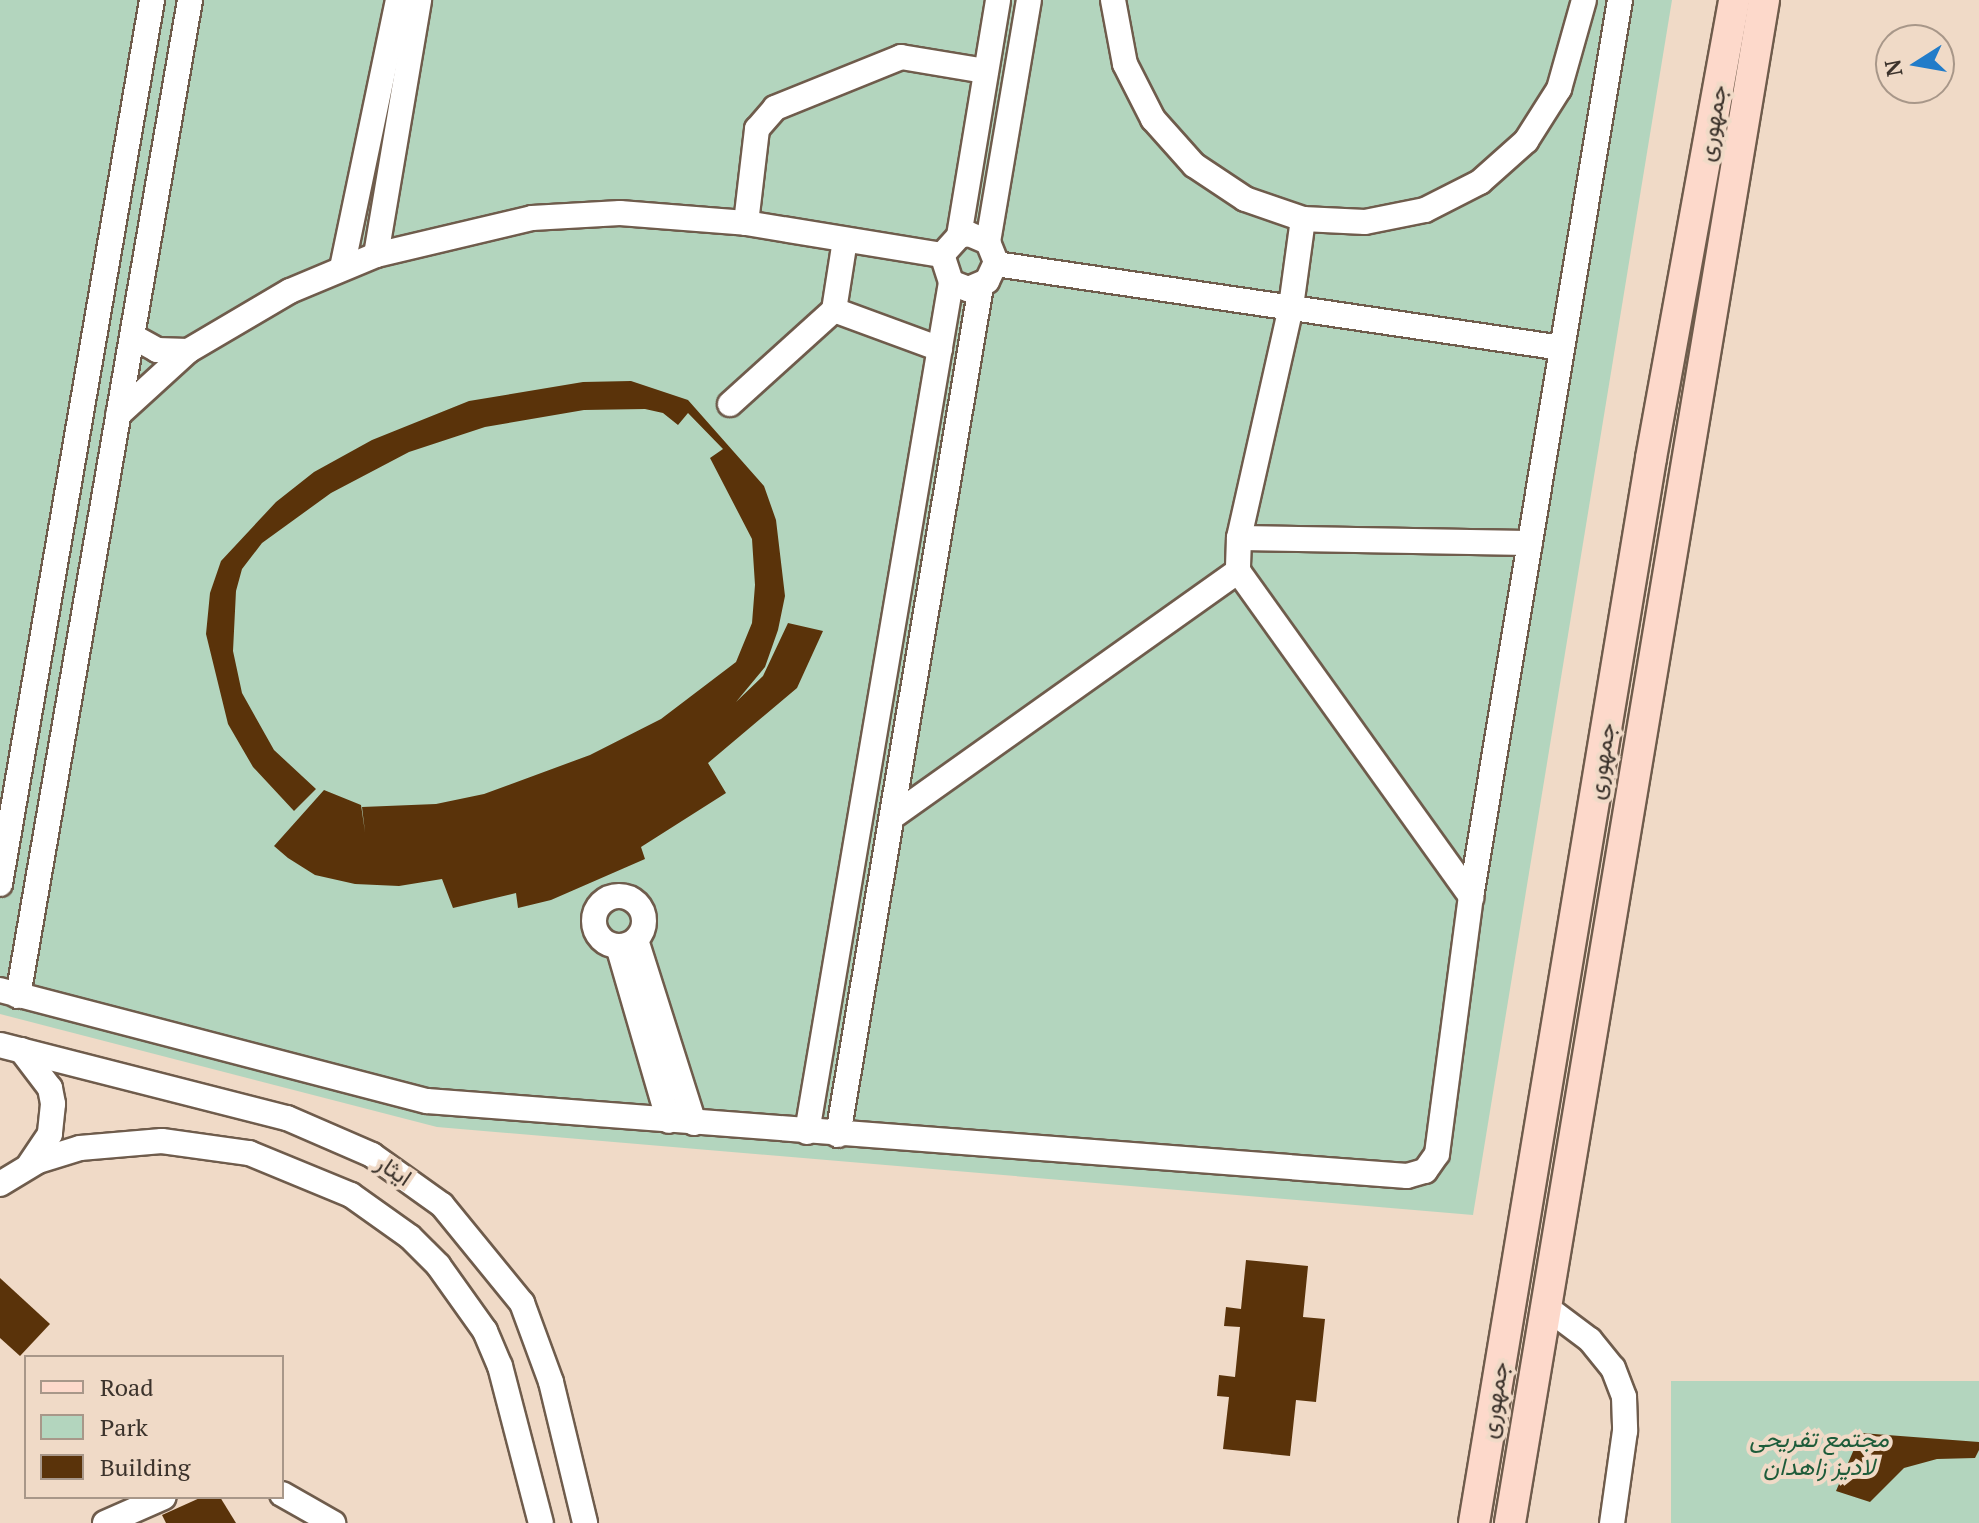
<!DOCTYPE html>
<meta charset="utf-8">
<style>
body{margin:0}
#map{position:relative;width:1979px;height:1523px;overflow:hidden;background:#f0dac7;font-family:"PT Serif",Vazirmatn,serif}
div>[style]{position:absolute}
.green>*{inset:0;background:#b3d5be;transform-origin:0 0}
.building>*{inset:0;background:#5a330a}
.roads{filter:drop-shadow(2px 0 #6f5c4c) drop-shadow(-2px 0 #6f5c4c) drop-shadow(0 2px #6f5c4c) drop-shadow(0 -2px #6f5c4c)}
.minor>*{height:24px;margin:-12px;padding:0 12px;transform-origin:12px;border-radius:12px;background:#fff}
.minor>.ring{margin:-12px;padding:0;box-sizing:content-box;background:none;border:24px solid #fff;border-radius:50%}
.major>*{height:30px;margin:-15px;padding:0 15px;transform-origin:15px;border-radius:15px;background:#fdd9cb}
span{translate:-50% -50%;white-space:nowrap;text-align:center;line-height:1.15;-webkit-text-stroke:8px #f0dac7;paint-order:stroke}
.street-label{font-size:24px;color:#3c332c}
.park-label{font-size:24px;color:#1e5c3a;font-style:italic}
.legend{position:absolute;left:24px;top:1355px;width:260px;height:144px;box-sizing:border-box;background:#f0dac7;border:2px solid #a89789;margin:0;padding:10px 14px;list-style:none;font-size:24px;color:#3c332c}
.legend li{display:flex;align-items:center;gap:16px;height:40px}
.legend b{width:40px;border:2px solid #a89789}
.north{position:absolute;left:1875px;top:24px;width:80px;height:80px;box-sizing:border-box;background:#f0dac7;border:2px solid #a89789;border-radius:50%;rotate:259deg;font-size:22px;font-weight:700;line-height:32px;text-align:center;color:#3c332c}
.north::after{content:'';display:block;margin:auto;width:28px;height:36px;background:#227cc9;clip-path:polygon(50% 0,100% 100%,50% 72%,0 100%)}
</style>
<div id="map">
<div class="green">
<div style="clip-path:polygon(0 0,1672px 0,1473px 1215px,437px 1127px,0 1014px)"></div>
<div style="left:1979px;top:1381px;width:142px;height:308px;rotate:90deg"></div>
</div>
<div class="building">
<div style="clip-path:polygon(631px 381px,688px 400px,764px 486px,776px 520px,785px 596px,778px 630px,765px 667px,736px 702px,763px 676px,788px 623px,823px 631px,797px 688px,708px 763px,726px 793px,641px 847px,645px 859px,551px 900px,518px 908px,516px 893px,453px 908px,442px 879px,399px 886px,355px 884px,315px 875px,288px 858px,274px 846px,324px 790px,361px 805px,365px 832px,362px 807px,436px 804px,484px 794px,590px 755px,661px 719px,736px 662px,752px 623px,755px 585px,752px 539px,710px 458px,723px 449px,688px 413px,678px 425px,663px 413px,645px 409px,584px 410px,485px 427px,409px 452px,331px 493px,262px 543px,242px 569px,236px 591px,233px 651px,242px 693px,274px 750px,316px 789px,294px 811px,253px 767px,228px 724px,206px 634px,210px 593px,221px 561px,276px 502px,314px 472px,372px 440px,469px 401px,583px 382px)"></div>
<div style="clip-path:polygon(1246px 1260px,1308px 1266px,1303px 1317px,1325px 1319px,1316px 1402px,1296px 1400px,1290px 1456px,1223px 1449px,1229px 1397px,1217px 1396px,1219px 1375px,1235px 1377px,1240px 1327px,1224px 1326px,1226px 1307px,1241px 1309px)"></div>
<div style="clip-path:polygon(0 1278px,50px 1324px,20px 1356px,0 1338px)"></div>
<div style="clip-path:polygon(1861px 1433px,1979px 1442px,1979px 1450px,1975px 1458px,1937px 1459px,1904px 1468px,1870px 1502px,1836px 1491px)"></div>
<div style="clip-path:polygon(202px 1497px,220px 1497px,236px 1523px,166px 1523px,162px 1515px)"></div>
</div>
<div class="roads">
<div class="minor">
<div style="left:1113px;top:0;width:65px;rotate:79.4deg"></div>
<div style="left:1125px;top:64px;width:62px;rotate:63deg"></div>
<div style="left:1153px;top:119px;width:62px;rotate:48.3deg"></div>
<div style="left:1194px;top:165px;width:61px;rotate:33.7deg"></div>
<div style="left:1245px;top:199px;width:61px;rotate:19deg"></div>
<div style="left:1303px;top:219px;width:62px;rotate:2.8deg"></div>
<div style="left:1365px;top:222px;width:61px;rotate:-11.3deg"></div>
<div style="left:1425px;top:210px;width:62px;rotate:-27deg"></div>
<div style="left:1480px;top:182px;width:62px;rotate:-41.7deg"></div>
<div style="left:1526px;top:141px;width:62px;rotate:-57.6deg"></div>
<div style="left:1559px;top:89px;width:92px;rotate:-74.3deg"></div>
<div style="left:1303px;top:219px;width:89px;rotate:97.8deg"></div>
<div style="left:1291px;top:307px;width:237px;rotate:102.7deg"></div>
<div style="left:1239px;top:538px;width:33px;rotate:92deg"></div>
<div style="left:1238px;top:571px;width:401px;rotate:54.4deg"></div>
<div style="left:746px;top:223px;width:95px;rotate:-83.3deg"></div>
<div style="left:757px;top:129px;width:28px;rotate:-49deg"></div>
<div style="left:775px;top:108px;width:136px;rotate:-22deg"></div>
<div style="left:901px;top:57px;width:86px;rotate:9.4deg"></div>
<div style="left:959px;top:236px;width:239px;rotate:-80.6deg"></div>
<div style="left:845px;top:240px;width:71px;rotate:98.9deg"></div>
<div style="left:834px;top:310px;width:113px;rotate:20.2deg"></div>
<div style="left:988px;top:242px;width:245px;rotate:-80.4deg"></div>
<div style="left:376px;top:255px;width:259px;rotate:-80.4deg"></div>
<div style="left:996px;top:264px;width:572px;rotate:8.44deg"></div>
<div style="left:342px;top:268px;width:274px;rotate:-78.2deg"></div>
<div style="left:132px;top:336px;width:29px;rotate:29deg"></div>
<div style="left:157px;top:350px;width:31px;rotate:2deg"></div>
<div style="left:730px;top:404px;width:140px;rotate:-42.1deg"></div>
<div style="left:118px;top:415px;width:95px;rotate:-42.4deg"></div>
<div style="left:188px;top:351px;width:118px;rotate:-30.5deg"></div>
<div style="left:290px;top:291px;width:93px;rotate:-22.7deg"></div>
<div style="left:376px;top:255px;width:160px;rotate:-13.3deg"></div>
<div style="left:532px;top:218px;width:88px;rotate:-3.3deg"></div>
<div style="left:620px;top:213px;width:126px;rotate:4.5deg"></div>
<div style="left:746px;top:223px;width:199px;rotate:9.3deg"></div>
<div style="left:1239px;top:538px;width:291px;rotate:1deg"></div>
<div style="left:892px;top:817px;width:425px;rotate:-35.4deg"></div>
<div style="left:0;top:884px;width:897px;rotate:-80.24deg"></div>
<div class="ring" style="left:594px;top:896px;width:26px;height:26px"></div>
<div style="left:636px;top:940px;width:192px;rotate:72.4deg"></div>
<div style="left:618px;top:946px;width:182px;rotate:73.8deg"></div>
<div style="left:0;top:990px;width:441px;rotate:14.6deg"></div>
<div style="left:427px;top:1101px;width:983px;rotate:4.38deg"></div>
<div style="left:1407px;top:1176px;width:19px;rotate:-16deg"></div>
<div style="left:1425px;top:1171px;width:21px;rotate:-55deg"></div>
<div style="left:1437px;top:1154px;width:259px;rotate:-82.5deg"></div>
<div style="left:1471px;top:897px;width:909px;rotate:-80.57deg"></div>
<div style="left:18px;top:996px;width:1011px;rotate:-80.2deg"></div>
<div style="left:0;top:1045px;width:296px;rotate:14.3deg"></div>
<div style="left:287px;top:1118px;width:93px;rotate:23.5deg"></div>
<div style="left:372px;top:1155px;width:86px;rotate:35.5deg"></div>
<div style="left:442px;top:1205px;width:127px;rotate:50.8deg"></div>
<div style="left:522px;top:1303px;width:84px;rotate:69.8deg"></div>
<div style="left:551px;top:1382px;width:145px;rotate:76.4deg"></div>
<div style="left:21px;top:1050px;width:48px;rotate:52.7deg"></div>
<div style="left:50px;top:1088px;width:16px;rotate:79deg"></div>
<div style="left:53px;top:1104px;width:30px;rotate:96deg"></div>
<div style="left:50px;top:1134px;width:37px;rotate:124deg"></div>
<div style="left:807px;top:1132px;width:862px;rotate:-80.38deg"></div>
<div style="left:951px;top:282px;width:28px;rotate:-108deg"></div>
<div style="left:942px;top:255px;width:25px;rotate:-48deg"></div>
<div style="left:959px;top:236px;width:10px;rotate:-11deg"></div>
<div style="left:969px;top:234px;width:21px;rotate:23deg"></div>
<div style="left:988px;top:242px;width:22px;rotate:68deg"></div>
<div style="left:996px;top:262px;width:21px;rotate:115deg"></div>
<div style="left:987px;top:281px;width:21px;rotate:157deg"></div>
<div style="left:968px;top:289px;width:18px;rotate:-158deg"></div>
<div style="left:838px;top:1135px;width:861px;rotate:-80.44deg"></div>
<div style="left:0;top:1184px;width:44px;rotate:-31.2deg"></div>
<div style="left:38px;top:1161px;width:44px;rotate:-17.2deg"></div>
<div style="left:80px;top:1148px;width:82px;rotate:-4.9deg"></div>
<div style="left:162px;top:1141px;width:88px;rotate:7.9deg"></div>
<div style="left:249px;top:1153px;width:110px;rotate:22.4deg"></div>
<div style="left:351px;top:1195px;width:72px;rotate:35.4deg"></div>
<div style="left:410px;top:1237px;width:40px;rotate:45deg"></div>
<div style="left:438px;top:1265px;width:81px;rotate:54.5deg"></div>
<div style="left:485px;top:1331px;width:38px;rotate:67deg"></div>
<div style="left:500px;top:1366px;width:162px;rotate:75.4deg"></div>
<div style="left:1546px;top:1307px;width:55px;rotate:36.9deg"></div>
<div style="left:1590px;top:1340px;width:36px;rotate:51deg"></div>
<div style="left:1613px;top:1368px;width:31px;rotate:69deg"></div>
<div style="left:1624px;top:1397px;width:34px;rotate:88deg"></div>
<div style="left:1625px;top:1431px;width:93px;rotate:98deg"></div>
<div style="left:282px;top:1494px;width:59px;rotate:29.6deg"></div>
<div style="left:105px;top:1523px;width:64px;rotate:-23.8deg"></div>
</div>
<div class="major">
<div style="left:1474px;top:1523px;width:1080px;rotate:-80.56deg"></div>
<div style="left:1651px;top:458px;width:465px;rotate:-79.7deg"></div>
<div style="left:1510px;top:1523px;width:1544px;rotate:-80.53deg"></div>
</div>
</div>
<div class="street-label">
<span style="left:1712px;top:123px;rotate:-80deg">جمهوری</span>
<span style="left:1601px;top:761px;rotate:-81deg">جمهوری</span>
<span style="left:394px;top:1170px;rotate:34deg">ایثار</span>
<span style="left:1494px;top:1400px;rotate:-81deg">جمهوری</span>
</div>
<div class="park-label">
<span style="left:1819px;top:1453px">مجتمع تفریحی<br>لادیز زاهدان</span>
</div>
<ul class="legend">
<li><b style="height:10px;background:#fdd9cb"></b>Road</li>
<li><b style="height:22px;background:#b3d5be"></b>Park</li>
<li><b style="height:22px;background:#5a330a"></b>Building</li>
</ul>
<div class="north">N</div>
</div>
